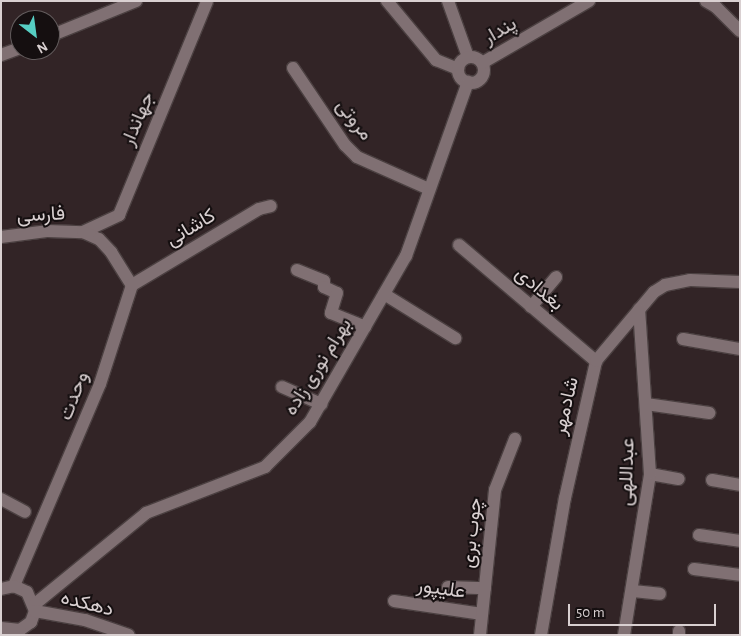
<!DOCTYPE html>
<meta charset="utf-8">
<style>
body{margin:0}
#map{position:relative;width:741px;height:636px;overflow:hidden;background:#322426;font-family:"Alegreya Sans",Vazirmatn,sans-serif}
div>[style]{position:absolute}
.roads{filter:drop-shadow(1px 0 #4b4041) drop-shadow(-1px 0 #4b4041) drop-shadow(0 1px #4b4041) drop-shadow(0 -1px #4b4041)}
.minor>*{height:12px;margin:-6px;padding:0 6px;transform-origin:6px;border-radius:6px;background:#807073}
.minor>.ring{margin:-6px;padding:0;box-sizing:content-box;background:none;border:12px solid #807073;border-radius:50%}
span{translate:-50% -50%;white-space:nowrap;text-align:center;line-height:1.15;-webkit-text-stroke:4px #150f10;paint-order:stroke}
.street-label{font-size:20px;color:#d9d0d1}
.frame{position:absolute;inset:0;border:2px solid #d9d0d1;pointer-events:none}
.north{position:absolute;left:10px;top:10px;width:50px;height:50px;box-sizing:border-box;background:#150f10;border:1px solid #635c5d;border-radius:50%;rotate:150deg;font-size:14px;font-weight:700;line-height:20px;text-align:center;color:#d9d0d1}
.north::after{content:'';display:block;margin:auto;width:18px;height:22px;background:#56cec3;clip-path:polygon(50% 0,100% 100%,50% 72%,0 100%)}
.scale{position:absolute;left:568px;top:604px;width:148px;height:22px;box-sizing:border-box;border:2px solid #d9d0d1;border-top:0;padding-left:6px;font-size:15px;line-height:18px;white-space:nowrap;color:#d9d0d1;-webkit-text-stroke:4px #150f10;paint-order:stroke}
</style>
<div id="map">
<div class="roads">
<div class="minor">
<div style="left:387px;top:1px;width:77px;rotate:50.3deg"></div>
<div style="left:436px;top:60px;width:24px;rotate:22deg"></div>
<div style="left:448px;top:1px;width:59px;rotate:70.3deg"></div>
<div style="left:706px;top:1px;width:12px;rotate:31deg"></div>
<div style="left:716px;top:7px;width:34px;rotate:45deg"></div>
<div style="left:50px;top:36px;width:93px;rotate:-22.1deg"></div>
<div style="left:1px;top:55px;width:20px;rotate:-20deg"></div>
<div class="ring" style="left:458px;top:57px;width:14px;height:14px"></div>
<div style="left:482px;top:63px;width:124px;rotate:-30.1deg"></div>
<div style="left:293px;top:68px;width:93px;rotate:56deg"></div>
<div style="left:345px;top:145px;width:17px;rotate:45deg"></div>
<div style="left:357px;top:157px;width:79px;rotate:24deg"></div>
<div style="left:83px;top:232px;width:40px;rotate:-25deg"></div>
<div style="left:119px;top:215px;width:231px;rotate:-67.6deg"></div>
<div style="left:1px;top:237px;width:46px;rotate:-7.4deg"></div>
<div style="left:47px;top:231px;width:36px;rotate:2deg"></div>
<div style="left:83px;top:232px;width:17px;rotate:24deg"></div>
<div style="left:99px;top:239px;width:18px;rotate:47deg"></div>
<div style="left:111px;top:252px;width:39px;rotate:58deg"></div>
<div style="left:132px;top:285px;width:104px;rotate:107.9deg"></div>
<div style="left:100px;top:384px;width:220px;rotate:113.1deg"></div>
<div style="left:459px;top:245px;width:180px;rotate:40.3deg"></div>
<div style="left:297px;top:270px;width:29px;rotate:22deg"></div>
<div style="left:324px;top:281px;width:6px;rotate:90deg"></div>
<div style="left:324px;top:287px;width:14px;rotate:25deg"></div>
<div style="left:337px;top:293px;width:21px;rotate:107deg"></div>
<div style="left:331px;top:313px;width:37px;rotate:22deg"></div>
<div style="left:132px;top:285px;width:148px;rotate:-30.9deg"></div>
<div style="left:259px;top:209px;width:12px;rotate:-14deg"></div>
<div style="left:384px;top:294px;width:84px;rotate:31.8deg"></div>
<div style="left:531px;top:307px;width:39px;rotate:-50deg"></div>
<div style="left:683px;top:339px;width:58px;rotate:10deg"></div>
<div style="left:282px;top:387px;width:43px;rotate:23.6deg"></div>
<div style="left:646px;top:404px;width:64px;rotate:8.1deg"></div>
<div style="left:650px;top:474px;width:29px;rotate:10deg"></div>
<div style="left:712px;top:480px;width:28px;rotate:10deg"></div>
<div style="left:1px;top:499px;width:27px;rotate:28deg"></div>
<div style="left:699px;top:535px;width:41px;rotate:8.3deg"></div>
<div style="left:694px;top:569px;width:46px;rotate:7.4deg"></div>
<div style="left:448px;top:587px;width:37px;rotate:2deg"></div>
<div style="left:1px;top:589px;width:13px;rotate:-13deg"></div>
<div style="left:14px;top:586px;width:14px;rotate:25deg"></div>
<div style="left:27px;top:592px;width:21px;rotate:67deg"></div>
<div style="left:35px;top:611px;width:12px;rotate:110deg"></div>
<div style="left:31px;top:622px;width:14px;rotate:144deg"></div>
<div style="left:20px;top:630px;width:19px;rotate:-174deg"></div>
<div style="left:633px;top:591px;width:27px;rotate:6deg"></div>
<div style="left:394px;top:601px;width:89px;rotate:8.4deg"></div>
<div style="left:35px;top:604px;width:144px;rotate:-39.3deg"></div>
<div style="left:146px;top:513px;width:128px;rotate:-21.1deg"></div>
<div style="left:265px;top:467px;width:64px;rotate:-45deg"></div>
<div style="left:310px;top:422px;width:192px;rotate:-60deg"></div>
<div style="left:406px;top:256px;width:185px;rotate:-70.4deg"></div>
<div style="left:35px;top:611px;width:51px;rotate:10.2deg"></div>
<div style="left:85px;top:620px;width:46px;rotate:18.8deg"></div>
<div style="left:679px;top:631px;width:4px;rotate:90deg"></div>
<div style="left:480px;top:635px;width:146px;rotate:-84.1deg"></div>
<div style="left:495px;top:490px;width:55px;rotate:-68.6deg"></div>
<div style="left:541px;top:635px;width:139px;rotate:-80.1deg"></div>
<div style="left:565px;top:498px;width:140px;rotate:-77.2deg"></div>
<div style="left:596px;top:361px;width:90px;rotate:-50deg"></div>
<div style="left:654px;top:292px;width:13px;rotate:-32deg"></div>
<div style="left:665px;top:285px;width:25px;rotate:-11deg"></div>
<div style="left:690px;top:280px;width:50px;rotate:2.3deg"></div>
<div style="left:624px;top:635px;width:163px;rotate:-80.8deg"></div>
<div style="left:650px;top:474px;width:165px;rotate:-93.8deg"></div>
</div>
</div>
<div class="street-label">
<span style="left:500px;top:31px;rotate:-30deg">پندار</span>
<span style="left:138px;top:119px;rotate:-67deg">جهاندار</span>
<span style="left:354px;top:120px;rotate:52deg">مروتی</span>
<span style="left:41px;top:215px;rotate:-3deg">فارسی</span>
<span style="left:191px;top:228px;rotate:-31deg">کاشانی</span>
<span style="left:539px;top:289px;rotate:40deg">بغدادی</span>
<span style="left:318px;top:367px;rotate:-58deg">بهرام نوری زاده</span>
<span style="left:74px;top:396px;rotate:-69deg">وحدت</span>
<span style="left:566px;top:406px;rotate:-77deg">شادمهر</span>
<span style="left:627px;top:472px;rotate:-88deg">عبداللهی</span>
<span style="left:472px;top:533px;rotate:-84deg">چوب بری</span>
<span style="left:441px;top:589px;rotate:8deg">علیپور</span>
<span style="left:87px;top:604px;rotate:14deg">دهکده</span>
</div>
<div class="frame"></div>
<div class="north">N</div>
<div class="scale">50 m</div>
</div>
